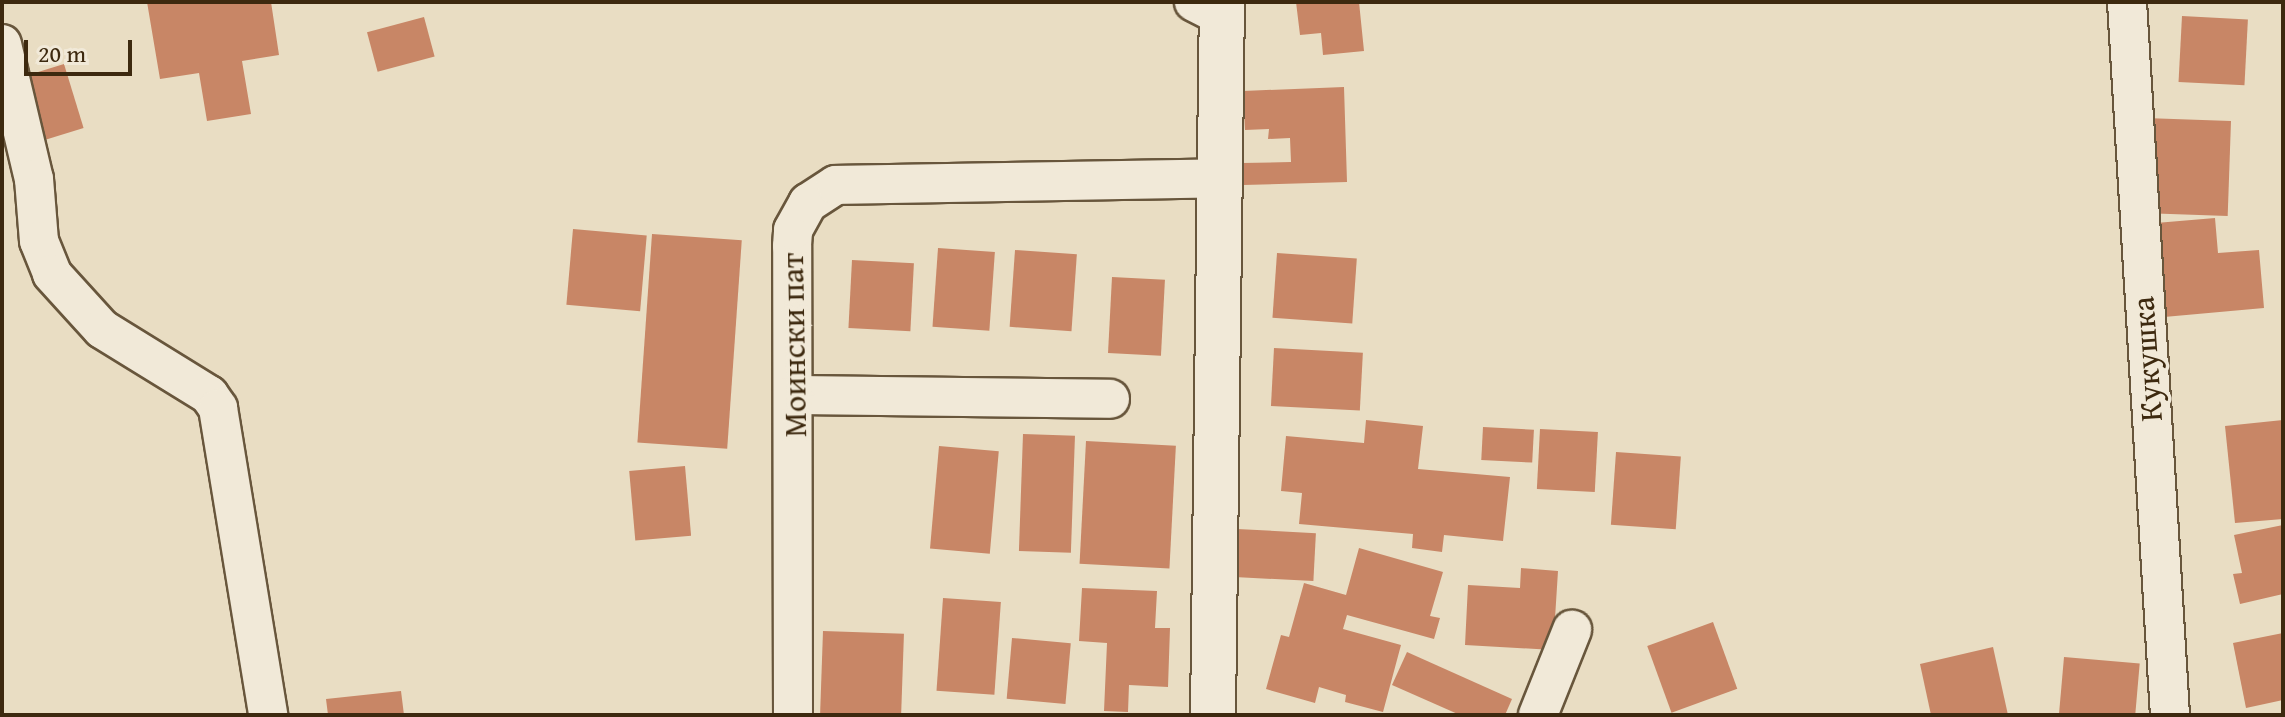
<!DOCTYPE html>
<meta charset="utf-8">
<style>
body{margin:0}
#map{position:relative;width:2285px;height:717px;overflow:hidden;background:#e9ddc3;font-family:"Gentium Book Plus",serif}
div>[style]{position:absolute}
.building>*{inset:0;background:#c88666;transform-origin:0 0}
.roads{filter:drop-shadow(2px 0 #68563c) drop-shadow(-2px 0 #68563c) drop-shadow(0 2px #68563c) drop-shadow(0 -2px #68563c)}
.street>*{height:38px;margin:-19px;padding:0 19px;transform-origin:19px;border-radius:19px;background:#f1e9d8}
.secondary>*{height:44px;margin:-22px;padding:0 22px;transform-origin:22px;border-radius:22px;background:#f1e9d8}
span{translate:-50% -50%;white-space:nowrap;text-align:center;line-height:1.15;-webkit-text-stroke:7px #f1e9d8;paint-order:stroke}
.street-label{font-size:32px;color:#3d290f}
.frame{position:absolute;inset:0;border:4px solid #3d290f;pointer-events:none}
.scale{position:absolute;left:24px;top:40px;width:108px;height:36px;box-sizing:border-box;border:4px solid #3d290f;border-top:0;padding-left:10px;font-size:24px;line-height:28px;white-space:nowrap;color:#3d290f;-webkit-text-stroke:6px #f1e9d8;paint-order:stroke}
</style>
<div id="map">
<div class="building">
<div style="clip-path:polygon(147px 2px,271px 2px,279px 55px,242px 61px,251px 114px,207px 121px,199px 73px,160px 79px)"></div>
<div style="clip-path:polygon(1296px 2px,1359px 2px,1364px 51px,1323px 55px,1321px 33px,1300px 35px)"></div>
<div style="left:2182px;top:16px;width:66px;height:66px;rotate:3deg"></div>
<div style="left:424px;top:17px;width:41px;height:59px;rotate:75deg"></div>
<div style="left:64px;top:64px;width:67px;height:39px;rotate:73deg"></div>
<div style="clip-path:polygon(1344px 87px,1347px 182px,1243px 185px,1242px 163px,1291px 162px,1290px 138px,1268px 139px,1269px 129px,1245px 130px,1243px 91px)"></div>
<div style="left:2231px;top:121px;width:95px;height:79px;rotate:92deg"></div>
<div style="clip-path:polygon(2215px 218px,2218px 253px,2259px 250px,2264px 308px,2164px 317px,2156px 223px)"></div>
<div style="left:573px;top:229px;width:74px;height:76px;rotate:5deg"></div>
<div style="left:652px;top:234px;width:90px;height:209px;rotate:4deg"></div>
<div style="left:938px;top:248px;width:57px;height:79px;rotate:4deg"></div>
<div style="left:1015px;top:250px;width:62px;height:77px;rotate:4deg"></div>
<div style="left:1277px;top:253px;width:80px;height:65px;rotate:4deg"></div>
<div style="left:852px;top:260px;width:62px;height:68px;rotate:3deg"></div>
<div style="left:1112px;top:277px;width:53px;height:76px;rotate:3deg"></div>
<div style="left:1274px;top:348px;width:89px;height:58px;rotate:3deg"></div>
<div style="clip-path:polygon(1366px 420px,1423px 426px,1418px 469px,1510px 477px,1503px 541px,1444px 535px,1442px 552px,1412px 548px,1413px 534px,1299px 524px,1302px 493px,1281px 491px,1286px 436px,1364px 443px)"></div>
<div style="clip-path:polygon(2283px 420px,2283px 519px,2235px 523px,2225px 426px)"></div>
<div style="left:1483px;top:427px;width:51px;height:33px;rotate:3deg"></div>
<div style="left:1540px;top:429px;width:58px;height:60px;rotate:3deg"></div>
<div style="left:1023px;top:434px;width:52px;height:117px;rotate:2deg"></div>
<div style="left:1086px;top:441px;width:90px;height:123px;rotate:3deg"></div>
<div style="left:939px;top:446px;width:60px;height:103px;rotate:5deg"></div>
<div style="left:1616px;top:452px;width:65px;height:73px;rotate:4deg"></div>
<div style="left:685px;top:466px;width:70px;height:56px;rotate:85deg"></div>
<div style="clip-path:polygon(2283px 525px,2283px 594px,2240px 604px,2233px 574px,2242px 573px,2234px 535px)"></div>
<div style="left:1237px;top:529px;width:79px;height:48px;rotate:3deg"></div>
<div style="clip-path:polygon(1359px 548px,1443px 572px,1430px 616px,1440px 618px,1434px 639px,1347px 615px,1343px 629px,1401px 645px,1383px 712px,1345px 702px,1346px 695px,1319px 687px,1315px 703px,1266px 689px,1281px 635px,1289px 637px,1304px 583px,1346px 595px)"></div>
<div style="clip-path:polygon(1521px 568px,1558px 571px,1553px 650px,1465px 645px,1468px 585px,1520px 588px)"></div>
<div style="clip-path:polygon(1082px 588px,1157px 591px,1155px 628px,1170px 628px,1168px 687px,1129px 685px,1128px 712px,1104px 711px,1107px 643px,1079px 641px)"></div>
<div style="left:943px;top:598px;width:58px;height:93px;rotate:4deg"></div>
<div style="left:1713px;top:622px;width:71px;height:70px;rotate:70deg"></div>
<div style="left:823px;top:631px;width:81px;height:84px;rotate:2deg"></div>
<div style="clip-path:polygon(2283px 633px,2283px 700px,2246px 708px,2233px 643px)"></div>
<div style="left:1012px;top:638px;width:59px;height:61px;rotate:5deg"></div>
<div style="clip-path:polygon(1993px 647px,2008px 715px,1931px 715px,1920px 664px)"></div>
<div style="clip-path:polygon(1407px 652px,1512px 699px,1505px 715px,1460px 715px,1392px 685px)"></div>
<div style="left:2064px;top:657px;width:76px;height:58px;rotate:5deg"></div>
<div style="clip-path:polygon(401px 691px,404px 715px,328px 715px,326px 699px)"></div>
</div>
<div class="roads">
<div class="street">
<div style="left:1194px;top:2px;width:33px;rotate:27deg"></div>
<div style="left:2127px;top:2px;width:714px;rotate:86.55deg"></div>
<div style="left:2px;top:44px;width:139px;rotate:76.7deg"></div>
<div style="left:34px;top:179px;width:62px;rotate:85.4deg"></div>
<div style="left:39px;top:241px;width:35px;rotate:68deg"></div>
<div style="left:52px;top:274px;width:74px;rotate:47.7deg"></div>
<div style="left:102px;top:329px;width:126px;rotate:31.7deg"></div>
<div style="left:209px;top:395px;width:16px;rotate:55deg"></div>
<div style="left:218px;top:408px;width:311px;rotate:80.7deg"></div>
<div style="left:796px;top:395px;width:314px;rotate:0.7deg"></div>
<div style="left:793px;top:715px;width:469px;rotate:-90.1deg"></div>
<div style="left:792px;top:246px;width:16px;rotate:-86deg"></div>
<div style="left:793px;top:230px;width:31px;rotate:-61deg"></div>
<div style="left:808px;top:203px;width:33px;rotate:-33deg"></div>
<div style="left:836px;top:185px;width:383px;rotate:-1deg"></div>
<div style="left:1538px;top:715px;width:92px;rotate:-68.2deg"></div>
</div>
<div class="secondary">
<div style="left:1213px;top:715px;width:713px;rotate:-89.28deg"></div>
</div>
</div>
<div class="street-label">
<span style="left:794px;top:345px;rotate:-91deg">Моински пат</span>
<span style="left:2147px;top:359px;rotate:-94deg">Кукушка</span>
</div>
<div class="frame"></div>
<div class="scale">20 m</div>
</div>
